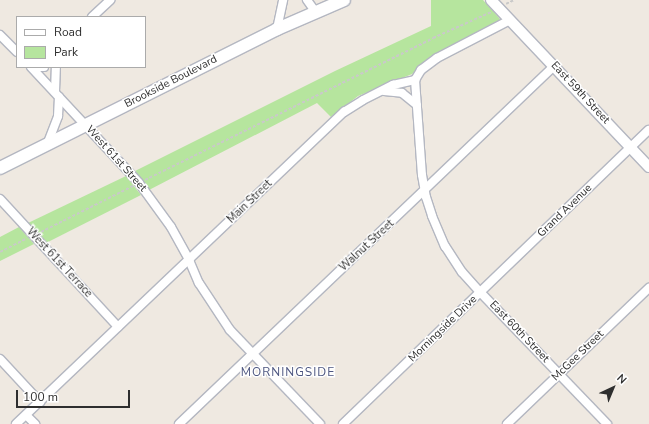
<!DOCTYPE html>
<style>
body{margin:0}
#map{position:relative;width:649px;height:424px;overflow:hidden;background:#efe9e1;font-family:"Nunito Sans",sans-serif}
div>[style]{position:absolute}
.green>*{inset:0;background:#b6e59e}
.path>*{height:1.5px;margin-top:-0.75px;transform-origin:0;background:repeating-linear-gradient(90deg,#c9c9c9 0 3px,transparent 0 5px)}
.roads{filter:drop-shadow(1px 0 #b4b7c1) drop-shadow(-1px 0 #b4b7c1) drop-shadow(0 1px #b4b7c1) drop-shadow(0 -1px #b4b7c1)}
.minor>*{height:8px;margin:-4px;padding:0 4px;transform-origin:4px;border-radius:4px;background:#fff}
.tertiary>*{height:10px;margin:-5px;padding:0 5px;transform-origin:5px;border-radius:5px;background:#fff}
.secondary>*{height:12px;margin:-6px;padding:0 6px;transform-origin:6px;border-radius:6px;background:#fff}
span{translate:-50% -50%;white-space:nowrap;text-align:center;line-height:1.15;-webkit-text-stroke:3px #fff;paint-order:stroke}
.street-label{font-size:11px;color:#2e2e2e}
.neighbourhood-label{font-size:12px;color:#4d5680;letter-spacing:1px}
.legend{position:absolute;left:16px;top:16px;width:130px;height:52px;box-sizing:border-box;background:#fff;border:1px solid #ababab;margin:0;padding:5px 7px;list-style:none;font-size:12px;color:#2e2e2e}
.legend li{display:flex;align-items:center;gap:8px;height:20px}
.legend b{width:20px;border:1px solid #ababab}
.north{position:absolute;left:593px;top:368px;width:40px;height:40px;-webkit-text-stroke:3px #fff;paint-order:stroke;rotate:44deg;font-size:11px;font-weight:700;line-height:16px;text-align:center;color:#2e2e2e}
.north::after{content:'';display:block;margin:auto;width:14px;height:18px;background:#2e2e2e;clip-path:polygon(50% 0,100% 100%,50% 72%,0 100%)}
.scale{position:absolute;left:16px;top:390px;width:114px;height:18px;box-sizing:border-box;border:2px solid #2e2e2e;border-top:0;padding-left:5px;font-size:12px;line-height:14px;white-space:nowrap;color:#2e2e2e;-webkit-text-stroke:3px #fff;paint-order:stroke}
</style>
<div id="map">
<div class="green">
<div style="clip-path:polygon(431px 0,483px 0,500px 19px,498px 22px,438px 53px,412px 74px,358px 96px,331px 117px,317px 103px,149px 190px,133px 172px,335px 71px,431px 26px)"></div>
<div style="clip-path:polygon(126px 176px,141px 195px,46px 243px,28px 223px)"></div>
<div style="clip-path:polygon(19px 227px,34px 244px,0 261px,0 237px)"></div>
</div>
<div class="path">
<div style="left:506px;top:4px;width:9px;rotate:-27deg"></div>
<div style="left:145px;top:180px;width:321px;rotate:-26.2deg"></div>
<div style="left:433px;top:38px;width:64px;rotate:-24.1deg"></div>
<div style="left:41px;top:232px;width:103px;rotate:-26.6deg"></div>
<div style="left:0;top:252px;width:30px;rotate:-27deg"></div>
</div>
<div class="roads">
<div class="minor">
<div style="left:307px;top:0;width:14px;rotate:54deg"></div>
<div style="left:92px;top:17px;width:25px;rotate:-43deg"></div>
<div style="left:277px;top:29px;width:30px;rotate:-78deg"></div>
<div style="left:0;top:35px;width:24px;rotate:45deg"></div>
<div style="left:31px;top:67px;width:158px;rotate:47deg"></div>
<div style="left:139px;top:183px;width:54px;rotate:54deg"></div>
<div style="left:171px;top:227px;width:38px;rotate:61deg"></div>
<div style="left:189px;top:260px;width:25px;rotate:67deg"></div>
<div style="left:199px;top:283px;width:56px;rotate:56.6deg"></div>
<div style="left:230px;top:330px;width:130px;rotate:46.2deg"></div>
<div style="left:34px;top:67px;width:10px"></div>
<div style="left:415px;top:80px;width:95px;rotate:85.8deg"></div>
<div style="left:422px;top:175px;width:22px;rotate:80deg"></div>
<div style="left:426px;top:197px;width:20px;rotate:72deg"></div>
<div style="left:432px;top:216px;width:33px;rotate:67deg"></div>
<div style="left:445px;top:246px;width:31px;rotate:57deg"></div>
<div style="left:462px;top:272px;width:28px;rotate:48deg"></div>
<div style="left:481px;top:293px;width:182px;rotate:46.1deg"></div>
<div style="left:415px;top:80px;width:12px;rotate:-59deg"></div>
<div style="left:421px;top:70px;width:20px;rotate:-37deg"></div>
<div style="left:437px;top:58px;width:82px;rotate:-27.5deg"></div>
<div style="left:384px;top:91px;width:18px;rotate:6deg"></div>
<div style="left:402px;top:93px;width:19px;rotate:39deg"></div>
<div style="left:55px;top:92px;width:25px;rotate:-88deg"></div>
<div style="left:47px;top:145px;width:31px;rotate:-69deg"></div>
<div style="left:58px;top:116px;width:19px;rotate:-87deg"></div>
<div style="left:0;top:199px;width:174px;rotate:47.3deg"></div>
<div style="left:0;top:359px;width:59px;rotate:47.1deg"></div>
<div style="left:26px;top:415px;width:13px;rotate:45deg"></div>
<div style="left:16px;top:424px;width:453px;rotate:-43.6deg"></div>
<div style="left:344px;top:112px;width:22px;rotate:-32deg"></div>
<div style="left:363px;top:100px;width:34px;rotate:-27deg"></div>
<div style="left:393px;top:85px;width:23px;rotate:-13deg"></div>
<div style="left:179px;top:424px;width:518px;rotate:-43.67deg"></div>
<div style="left:343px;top:424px;width:424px;rotate:-43.9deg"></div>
<div style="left:507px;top:424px;width:197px;rotate:-43.8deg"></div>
</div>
<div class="tertiary">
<div style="left:491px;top:0;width:230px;rotate:46.6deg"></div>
</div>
<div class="secondary">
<div style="left:0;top:168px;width:310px;rotate:-26.6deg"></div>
<div style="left:277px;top:29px;width:73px;rotate:-23.4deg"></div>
</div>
</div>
<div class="street-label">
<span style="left:171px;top:82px;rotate:-27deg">Brookside Boulevard</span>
<span style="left:580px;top:93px;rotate:47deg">East 59th Street</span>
<span style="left:116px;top:159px;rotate:48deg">West 61st Street</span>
<span style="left:250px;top:202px;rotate:-44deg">Main Street</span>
<span style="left:565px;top:211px;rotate:-44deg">Grand Avenue</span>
<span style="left:367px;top:246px;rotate:-43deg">Walnut Street</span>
<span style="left:59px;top:263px;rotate:47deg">West 61st Terrace</span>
<span style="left:443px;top:329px;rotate:-44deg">Morningside Drive</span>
<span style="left:519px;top:332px;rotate:46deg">East 60th Street</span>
<span style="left:578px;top:356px;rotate:-44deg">McGee Street</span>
</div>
<div class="neighbourhood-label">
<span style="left:288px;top:373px">MORNINGSIDE</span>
</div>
<ul class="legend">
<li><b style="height:5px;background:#fff"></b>Road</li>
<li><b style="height:11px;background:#b6e59e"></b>Park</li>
</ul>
<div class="north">N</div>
<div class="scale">100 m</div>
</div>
